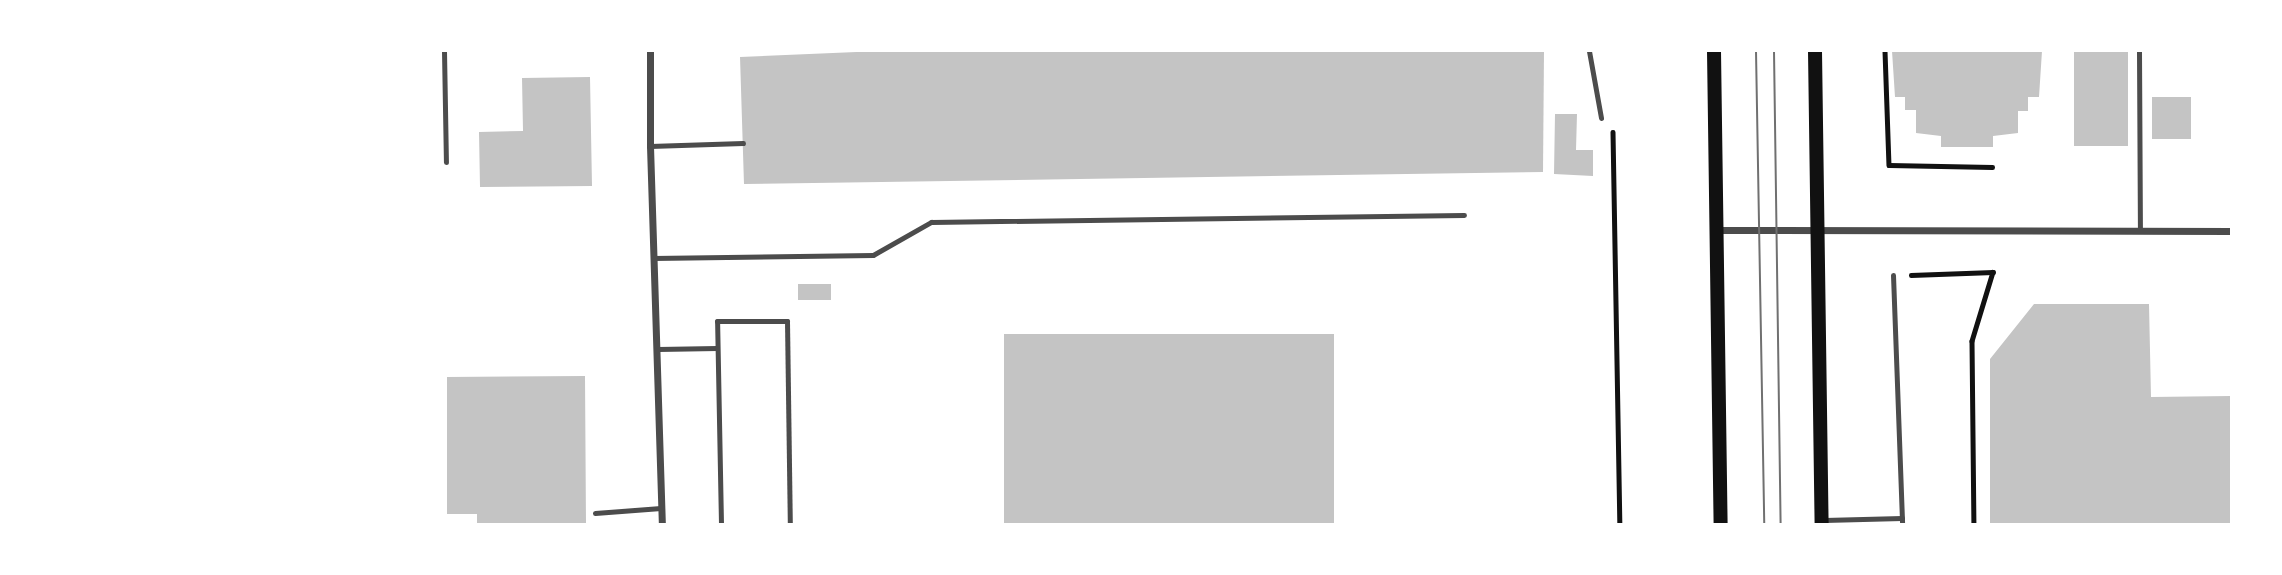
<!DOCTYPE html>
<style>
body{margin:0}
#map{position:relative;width:2282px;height:575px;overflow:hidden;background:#fff;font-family:Inter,sans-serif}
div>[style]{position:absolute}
.building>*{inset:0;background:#c4c4c4;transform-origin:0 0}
.path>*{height:4.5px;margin:-2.25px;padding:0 2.25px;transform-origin:2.25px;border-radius:2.25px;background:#111}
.service>*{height:5px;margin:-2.5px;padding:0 2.5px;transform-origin:2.5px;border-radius:2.5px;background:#4c4c4c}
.minor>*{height:7px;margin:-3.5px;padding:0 3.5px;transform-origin:3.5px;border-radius:3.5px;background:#4c4c4c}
.secondary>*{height:14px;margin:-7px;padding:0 7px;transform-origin:7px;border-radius:7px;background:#111}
.tram>*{height:2px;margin:-1px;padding:0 1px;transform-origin:1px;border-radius:1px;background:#707070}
span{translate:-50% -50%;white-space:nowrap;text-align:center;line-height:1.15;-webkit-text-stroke:5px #fff;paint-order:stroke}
.frame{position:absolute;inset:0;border:52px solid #fff;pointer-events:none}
</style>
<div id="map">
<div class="building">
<div style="clip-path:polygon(880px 51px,1544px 51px,1543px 172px,744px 184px,740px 57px)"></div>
<div style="clip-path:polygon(1892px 51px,2042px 51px,2039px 97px,2028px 97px,2028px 111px,2018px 111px,2018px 133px,1993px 136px,1993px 147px,1941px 147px,1941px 136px,1916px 133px,1916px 110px,1905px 110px,1905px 97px,1895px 97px)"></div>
<div style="left:2074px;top:51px;width:54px;height:95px"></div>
<div style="clip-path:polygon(590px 77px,592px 186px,480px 187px,479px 132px,523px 131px,522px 78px)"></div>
<div style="left:2152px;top:97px;width:39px;height:42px"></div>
<div style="clip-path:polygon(1555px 114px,1577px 114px,1576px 150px,1593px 150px,1593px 176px,1554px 174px)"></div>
<div style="left:831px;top:284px;width:16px;height:33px;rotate:90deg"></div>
<div style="clip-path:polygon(2034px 304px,2149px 304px,2151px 397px,2231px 396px,2231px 524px,1990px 524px,1990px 359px)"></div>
<div style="left:1334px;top:334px;width:190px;height:330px;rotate:90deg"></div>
<div style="clip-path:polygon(585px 376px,586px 524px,477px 524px,477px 514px,447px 514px,447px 377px)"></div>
</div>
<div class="path">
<div style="left:1885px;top:51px;width:114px;rotate:88deg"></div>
<div style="left:1889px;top:165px;width:103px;rotate:1.1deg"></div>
<div style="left:1613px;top:132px;width:392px;rotate:89deg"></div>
<div style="left:1911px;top:275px;width:82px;rotate:-2.1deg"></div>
<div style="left:1993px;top:272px;width:72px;rotate:106.9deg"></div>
<div style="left:1972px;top:341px;width:183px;rotate:89.4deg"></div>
</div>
<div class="service">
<div style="left:444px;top:51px;width:111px;rotate:89deg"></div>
<div style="left:1589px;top:51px;width:68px;rotate:79.8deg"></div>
<div style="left:2139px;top:51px;width:180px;rotate:89.7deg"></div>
<div style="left:650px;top:146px;width:93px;rotate:-1.8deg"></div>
<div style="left:653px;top:258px;width:220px;rotate:-0.8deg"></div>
<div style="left:873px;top:255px;width:67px;rotate:-29.6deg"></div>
<div style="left:931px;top:222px;width:533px;rotate:-0.75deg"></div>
<div style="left:1893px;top:275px;width:249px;rotate:87.9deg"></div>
<div style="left:658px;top:349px;width:59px;rotate:-1deg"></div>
<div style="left:595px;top:513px;width:66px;rotate:-4.3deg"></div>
<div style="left:1824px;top:520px;width:78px;rotate:-1.5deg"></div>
<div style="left:721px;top:524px;width:203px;rotate:-91.1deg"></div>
<div style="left:717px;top:321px;width:70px"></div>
<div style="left:787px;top:321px;width:203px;rotate:89.2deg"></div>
</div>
<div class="minor">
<div style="left:650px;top:51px;width:95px;rotate:90deg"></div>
<div style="left:650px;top:146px;width:378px;rotate:88.2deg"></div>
<div style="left:1718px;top:230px;width:513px;rotate:0.11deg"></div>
</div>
<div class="secondary">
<div style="left:1714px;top:51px;width:473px;rotate:89.2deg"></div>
<div style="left:1815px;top:51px;width:473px;rotate:89.2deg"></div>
</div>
<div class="tram">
<div style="left:1756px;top:51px;width:473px;rotate:89deg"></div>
<div style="left:1774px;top:51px;width:473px;rotate:89.2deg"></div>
</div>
<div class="frame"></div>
</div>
